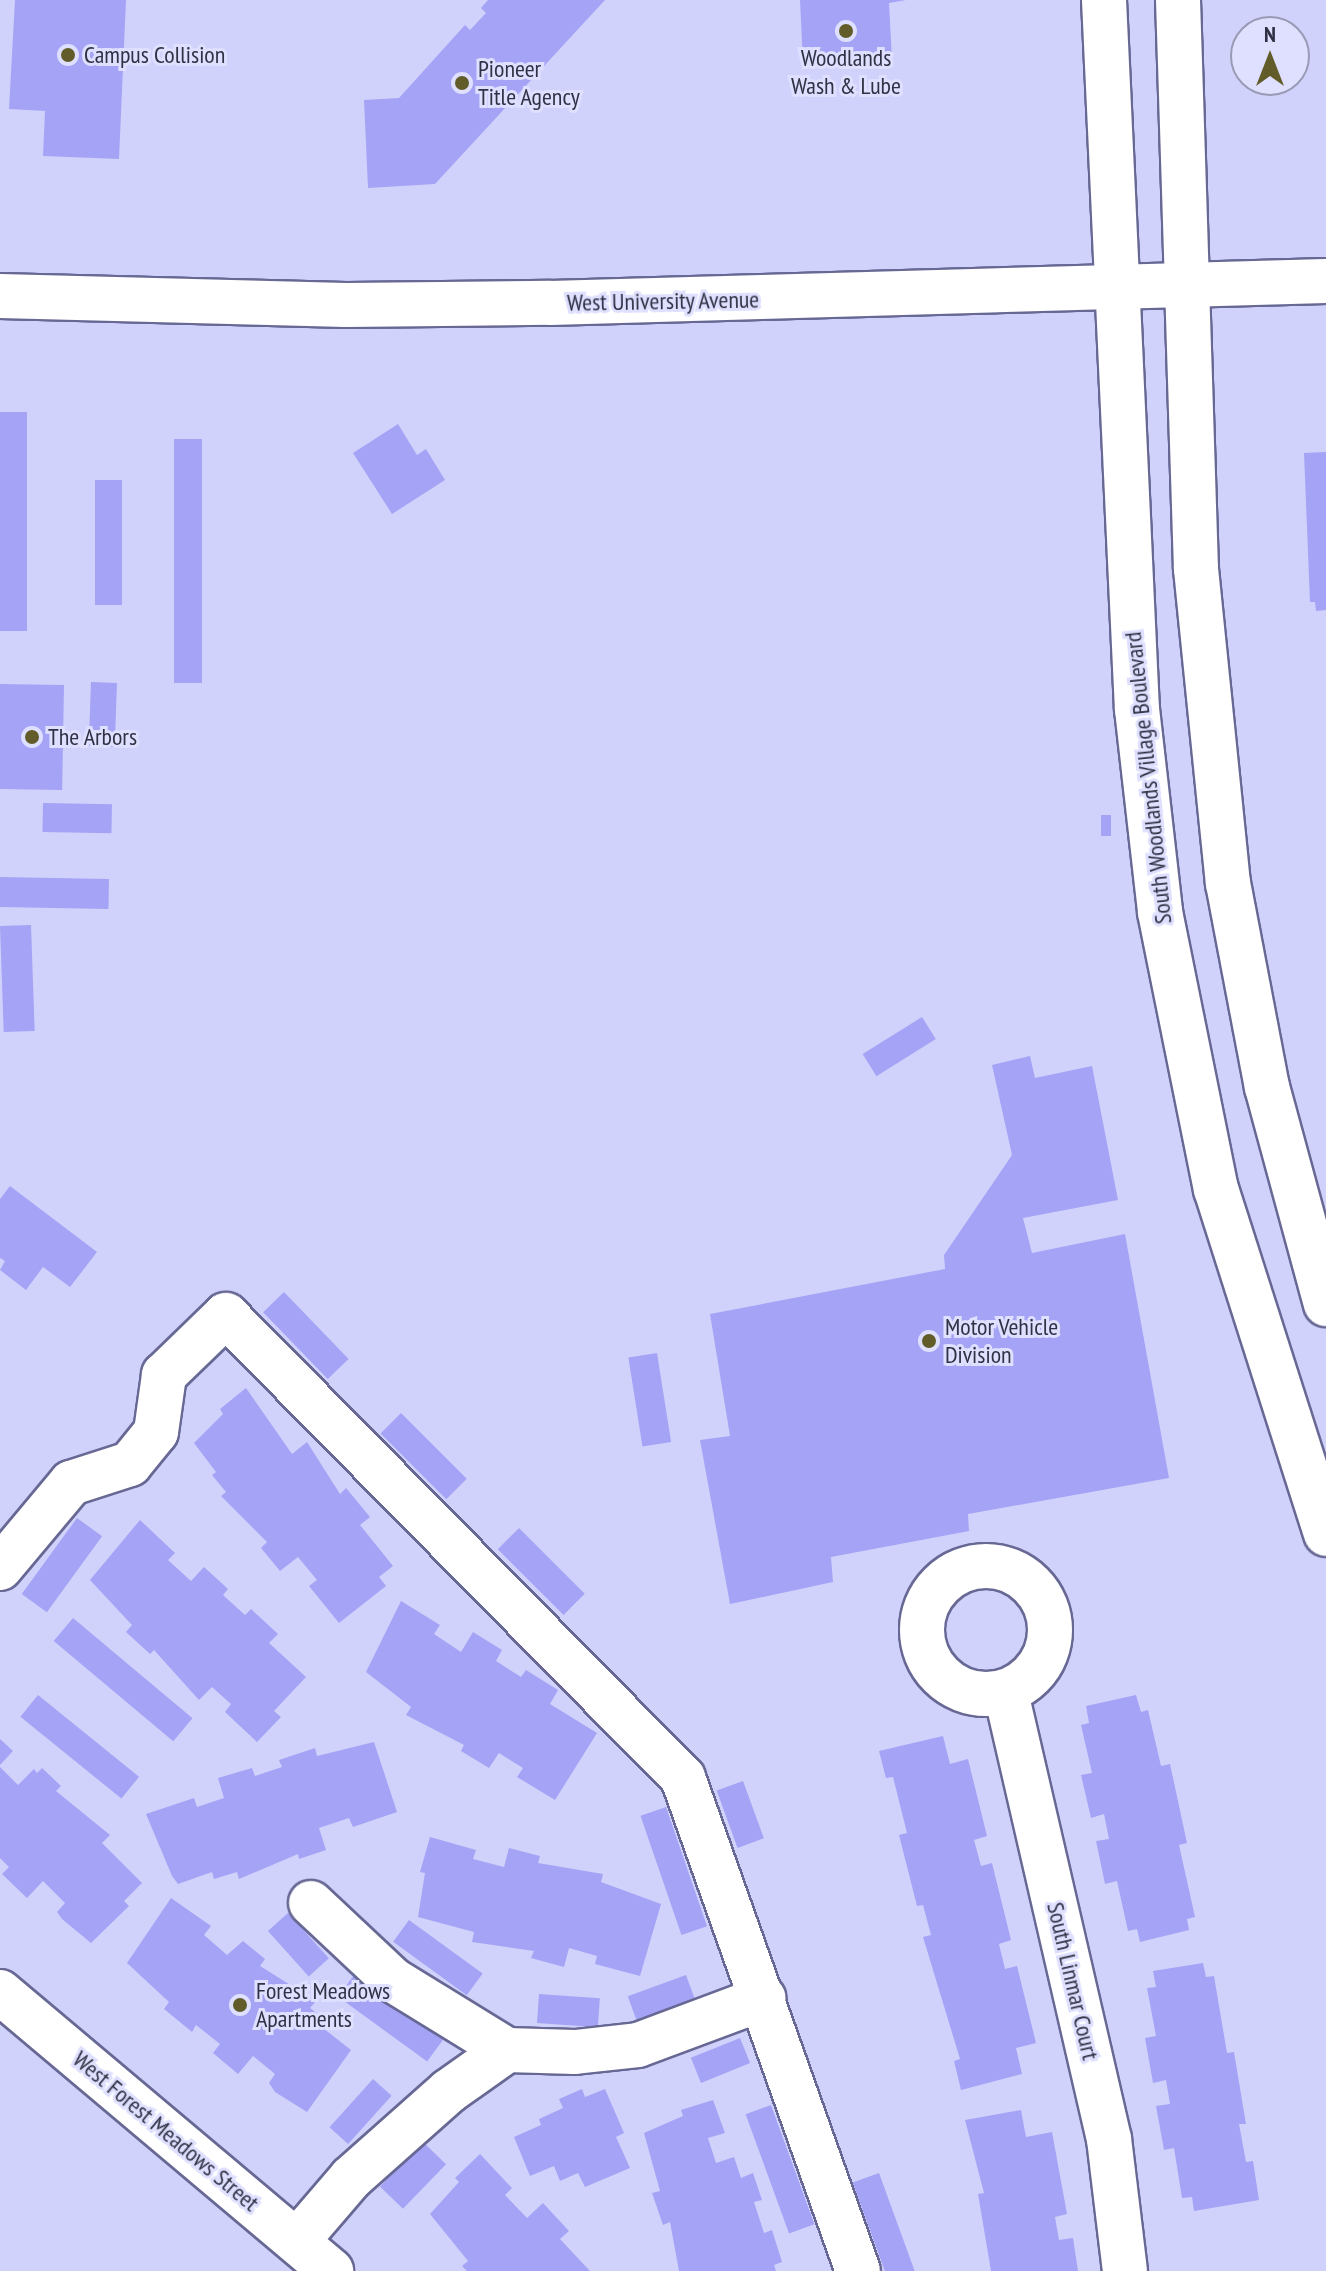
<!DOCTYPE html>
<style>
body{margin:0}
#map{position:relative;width:1326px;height:2271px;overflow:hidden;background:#d1d2fb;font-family:"PT Sans Narrow",sans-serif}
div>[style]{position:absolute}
.building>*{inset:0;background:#a4a3f6;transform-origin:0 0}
.roads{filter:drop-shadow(2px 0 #686895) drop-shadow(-2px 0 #686895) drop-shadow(0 2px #686895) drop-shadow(0 -2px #686895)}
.minor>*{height:44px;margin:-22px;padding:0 22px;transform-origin:22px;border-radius:22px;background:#fff}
.minor>.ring{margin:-22px;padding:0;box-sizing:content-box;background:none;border:44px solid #fff;border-radius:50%}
.dots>*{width:22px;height:22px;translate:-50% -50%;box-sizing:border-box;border:4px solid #dfe0ff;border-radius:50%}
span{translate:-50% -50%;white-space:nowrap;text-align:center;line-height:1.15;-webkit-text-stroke:6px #dfe0ff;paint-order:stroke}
.poi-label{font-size:24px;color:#303144}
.left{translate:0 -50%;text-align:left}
.street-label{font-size:24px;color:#303144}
.north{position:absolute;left:1230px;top:16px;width:80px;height:80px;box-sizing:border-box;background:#dfe0ff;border:2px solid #999ab4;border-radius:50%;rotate:0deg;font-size:22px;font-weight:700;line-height:32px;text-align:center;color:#303144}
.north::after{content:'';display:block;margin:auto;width:28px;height:36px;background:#615c29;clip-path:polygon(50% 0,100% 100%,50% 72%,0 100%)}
</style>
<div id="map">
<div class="building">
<div style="clip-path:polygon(15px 0,126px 0,119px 159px,43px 156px,45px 111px,9px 109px)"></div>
<div style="clip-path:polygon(488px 0,605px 0,435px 184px,368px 188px,364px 100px,399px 98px,465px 25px,470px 30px,486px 13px,481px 8px)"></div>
<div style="clip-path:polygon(800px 0,906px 0,889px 3px,892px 59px,803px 63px)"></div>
<div style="left:0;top:412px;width:27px;height:219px"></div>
<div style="clip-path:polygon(398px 424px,417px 455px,426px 449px,445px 480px,392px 514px,353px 453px)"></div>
<div style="left:174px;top:439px;width:28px;height:244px"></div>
<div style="clip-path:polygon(1326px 452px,1326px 610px,1316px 611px,1315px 602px,1310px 602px,1304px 453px)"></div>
<div style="left:95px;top:480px;width:27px;height:125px"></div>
<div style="left:91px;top:682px;width:26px;height:64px;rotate:2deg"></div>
<div style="left:0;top:684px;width:64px;height:105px;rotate:1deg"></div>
<div style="left:43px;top:803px;width:69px;height:29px;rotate:1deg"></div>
<div style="left:1101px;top:815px;width:10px;height:21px"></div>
<div style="left:0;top:877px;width:109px;height:30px;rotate:1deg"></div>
<div style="left:31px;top:925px;width:106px;height:31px;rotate:88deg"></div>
<div style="left:922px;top:1017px;width:26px;height:70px;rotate:58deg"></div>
<div style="clip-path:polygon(1030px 1056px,1035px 1078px,1092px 1066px,1118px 1200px,1023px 1218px,1032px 1253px,1125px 1234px,1169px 1478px,968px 1514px,969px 1531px,831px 1557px,833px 1582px,730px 1604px,700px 1440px,730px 1436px,710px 1314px,945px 1269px,944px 1255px,1012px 1155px,992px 1065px)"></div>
<div style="clip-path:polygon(10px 1186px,97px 1252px,70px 1287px,43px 1267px,26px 1290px,0 1270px,5px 1261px,0 1258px,0 1199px)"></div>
<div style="left:284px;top:1292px;width:93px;height:29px;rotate:46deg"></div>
<div style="left:657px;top:1353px;width:90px;height:29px;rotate:81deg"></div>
<div style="clip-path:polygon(246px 1388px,292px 1454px,307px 1442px,340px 1494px,346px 1488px,370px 1517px,360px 1525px,393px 1566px,379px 1577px,386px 1586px,339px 1623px,309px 1586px,317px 1580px,298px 1557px,280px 1571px,261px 1548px,267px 1542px,221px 1496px,226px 1492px,212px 1475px,216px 1472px,194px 1443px,223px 1414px,220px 1409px)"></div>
<div style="left:401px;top:1413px;width:93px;height:29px;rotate:45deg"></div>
<div style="left:77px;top:1518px;width:31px;height:94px;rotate:36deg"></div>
<div style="clip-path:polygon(140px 1520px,175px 1553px,168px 1560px,191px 1581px,204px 1567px,228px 1589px,223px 1595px,245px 1615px,251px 1609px,278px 1634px,269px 1643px,306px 1677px,274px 1711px,281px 1717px,257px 1742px,225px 1712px,231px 1704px,212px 1687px,199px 1700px,154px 1650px,150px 1654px,126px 1632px,132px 1625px,90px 1580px)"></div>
<div style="left:519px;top:1528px;width:93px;height:30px;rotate:45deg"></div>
<div style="clip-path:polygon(401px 1601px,440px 1625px,434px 1634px,461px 1652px,473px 1632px,502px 1650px,496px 1661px,521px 1677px,526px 1670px,558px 1690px,550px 1704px,597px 1733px,555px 1800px,517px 1777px,523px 1768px,499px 1753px,489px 1768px,461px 1751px,464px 1745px,406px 1715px,411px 1707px,366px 1672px)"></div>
<div style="left:73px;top:1618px;width:156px;height:30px;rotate:40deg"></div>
<div style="left:38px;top:1695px;width:130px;height:28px;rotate:39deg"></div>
<div style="clip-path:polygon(1136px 1695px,1141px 1712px,1148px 1710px,1161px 1766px,1170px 1764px,1187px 1843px,1179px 1845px,1195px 1917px,1187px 1919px,1189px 1930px,1140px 1942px,1137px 1929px,1128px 1931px,1117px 1881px,1105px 1884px,1096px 1841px,1109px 1839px,1104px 1814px,1091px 1818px,1081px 1775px,1092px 1773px,1081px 1725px,1089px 1723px,1086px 1706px)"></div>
<div style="clip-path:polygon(943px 1736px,950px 1764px,968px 1759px,987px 1836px,974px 1840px,981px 1866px,992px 1863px,1011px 1940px,999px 1944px,1005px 1969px,1017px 1966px,1036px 2043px,1016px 2048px,1022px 2074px,961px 2090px,954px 2061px,960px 2059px,923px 1937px,931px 1935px,923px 1905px,917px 1906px,899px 1835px,907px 1833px,893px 1777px,886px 1778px,879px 1751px)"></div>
<div style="clip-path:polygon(0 1739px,13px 1751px,0 1765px)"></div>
<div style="clip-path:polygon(374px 1742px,397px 1812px,353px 1827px,349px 1818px,319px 1828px,326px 1850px,299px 1859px,298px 1854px,239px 1879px,237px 1872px,214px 1879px,212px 1872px,178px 1884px,172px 1876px,146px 1814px,194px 1798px,197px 1807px,224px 1798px,218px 1778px,252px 1768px,255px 1776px,282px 1767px,279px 1760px,315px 1748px,317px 1756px)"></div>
<div style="clip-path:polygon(0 1767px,18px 1785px,34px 1769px,37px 1773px,42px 1768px,61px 1786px,56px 1791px,110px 1835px,102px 1843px,142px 1883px,124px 1901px,129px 1906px,91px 1943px,62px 1919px,57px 1912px,65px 1903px,43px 1881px,27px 1898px,2px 1874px,9px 1867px,0 1858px)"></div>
<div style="left:743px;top:1781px;width:61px;height:28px;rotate:70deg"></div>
<div style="left:666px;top:1807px;width:126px;height:27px;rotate:71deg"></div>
<div style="clip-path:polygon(430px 1837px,476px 1850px,473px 1859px,504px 1867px,509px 1848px,540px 1856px,538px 1863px,603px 1874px,601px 1882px,661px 1904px,640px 1976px,595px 1964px,597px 1956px,569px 1948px,564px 1967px,531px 1958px,534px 1951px,472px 1942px,474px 1932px,418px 1917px,425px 1873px,420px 1872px)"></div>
<div style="clip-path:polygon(171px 1898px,211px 1926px,204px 1935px,227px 1955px,243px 1941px,265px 1959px,260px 1966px,316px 2001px,310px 2008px,328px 2022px,323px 2028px,351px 2050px,307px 2112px,275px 2092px,269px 2083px,275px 2074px,253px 2056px,238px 2074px,213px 2053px,220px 2044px,196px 2025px,192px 2032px,164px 2009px,169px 2002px,127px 1963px)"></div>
<div style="left:288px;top:1913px;width:61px;height:27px;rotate:48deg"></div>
<div style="left:409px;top:1920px;width:91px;height:27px;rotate:36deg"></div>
<div style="clip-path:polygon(1203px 1963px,1206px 1977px,1214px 1976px,1227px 2053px,1234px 2052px,1246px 2124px,1239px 2124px,1246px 2162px,1253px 2161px,1259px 2200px,1194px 2211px,1192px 2197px,1182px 2198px,1174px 2148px,1164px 2150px,1156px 2106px,1170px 2104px,1166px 2080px,1153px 2083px,1145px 2038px,1156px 2036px,1147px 1988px,1156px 1987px,1153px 1971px)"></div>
<div style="left:354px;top:1975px;width:110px;height:27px;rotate:36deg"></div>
<div style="left:686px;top:1975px;width:27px;height:62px;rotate:70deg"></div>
<div style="left:539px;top:1994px;width:61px;height:29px;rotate:4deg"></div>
<div style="left:740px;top:2038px;width:27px;height:53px;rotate:68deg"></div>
<div style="left:373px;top:2079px;width:25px;height:65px;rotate:42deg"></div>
<div style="clip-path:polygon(582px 2089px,585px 2097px,605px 2089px,624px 2133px,616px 2137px,630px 2168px,585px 2187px,578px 2173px,560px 2181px,554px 2166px,530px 2176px,514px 2137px,541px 2125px,539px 2119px,563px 2108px,559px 2099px)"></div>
<div style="clip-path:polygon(713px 2100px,725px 2133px,708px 2138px,716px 2163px,734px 2157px,741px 2178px,753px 2173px,762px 2200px,754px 2202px,764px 2233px,772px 2230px,782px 2262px,774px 2265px,776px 2271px,679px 2271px,670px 2222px,663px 2225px,652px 2193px,660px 2191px,644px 2133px,683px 2116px,681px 2110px)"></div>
<div style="left:771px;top:2105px;width:127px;height:27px;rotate:70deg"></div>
<div style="clip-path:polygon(1021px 2110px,1026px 2137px,1052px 2132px,1067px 2214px,1055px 2217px,1059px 2240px,1073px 2238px,1078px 2271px,991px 2271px,978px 2194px,984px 2193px,965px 2120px)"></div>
<div style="left:423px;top:2142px;width:32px;height:62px;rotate:44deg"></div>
<div style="clip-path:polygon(480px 2154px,512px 2188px,505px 2195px,527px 2218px,543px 2203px,569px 2231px,560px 2239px,590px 2271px,467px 2271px,462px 2266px,468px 2261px,430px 2214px,459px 2182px,455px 2178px)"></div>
<div style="left:879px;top:2173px;width:104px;height:28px;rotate:70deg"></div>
</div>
<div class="roads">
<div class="minor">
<div style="left:1104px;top:0;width:710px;rotate:87.34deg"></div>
<div style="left:1137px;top:709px;width:204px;rotate:83.5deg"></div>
<div style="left:1160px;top:912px;width:283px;rotate:78.6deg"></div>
<div style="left:1216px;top:1189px;width:362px;rotate:72.3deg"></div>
<div style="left:1178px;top:0;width:569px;rotate:88.19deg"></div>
<div style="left:1196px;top:569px;width:316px;rotate:84.2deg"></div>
<div style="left:1228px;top:883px;width:208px;rotate:79.2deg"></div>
<div style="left:1267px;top:1087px;width:225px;rotate:74.8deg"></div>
<div style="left:0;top:296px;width:346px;rotate:1.5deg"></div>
<div style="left:346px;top:305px;width:204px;rotate:-0.6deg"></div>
<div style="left:550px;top:303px;width:776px;rotate:-1.62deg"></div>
<div class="ring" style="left:922px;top:1566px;width:84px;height:84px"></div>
<div style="left:0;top:1568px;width:111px;rotate:-50.1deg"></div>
<div style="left:71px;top:1483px;width:62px;rotate:-17.9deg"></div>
<div style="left:130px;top:1464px;width:41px;rotate:-50.9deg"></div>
<div style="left:156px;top:1432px;width:58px;rotate:-82deg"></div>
<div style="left:164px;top:1375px;width:86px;rotate:-44.1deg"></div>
<div style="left:226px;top:1315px;width:651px;rotate:45.37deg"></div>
<div style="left:683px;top:1778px;width:523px;rotate:70.46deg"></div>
<div style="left:1006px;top:1693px;width:458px;rotate:77deg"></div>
<div style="left:1109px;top:2139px;width:133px;rotate:83.1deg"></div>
<div style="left:311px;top:1903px;width:112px;rotate:43.2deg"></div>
<div style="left:393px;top:1980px;width:134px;rotate:31.6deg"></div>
<div style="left:0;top:1992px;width:433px;rotate:40.1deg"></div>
<div style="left:297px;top:2241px;width:83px;rotate:-49.4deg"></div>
<div style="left:351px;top:2178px;width:131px;rotate:-41.6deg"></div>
<div style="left:449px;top:2091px;width:71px;rotate:-35.3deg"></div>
<div style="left:507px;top:2050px;width:68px;rotate:1.7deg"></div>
<div style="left:575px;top:2052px;width:63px;rotate:-6.3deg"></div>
<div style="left:638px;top:2045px;width:134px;rotate:-20.5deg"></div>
</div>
</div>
<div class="dots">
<div style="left:846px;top:31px;background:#615c29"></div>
<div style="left:68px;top:55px;background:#615c29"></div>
<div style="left:462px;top:83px;background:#615c29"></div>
<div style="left:32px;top:737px;background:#615c29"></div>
<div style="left:929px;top:1341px;background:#615c29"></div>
<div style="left:240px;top:2005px;background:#615c29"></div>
</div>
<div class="poi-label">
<span class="left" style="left:84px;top:55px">Campus Collision</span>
<span style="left:846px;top:72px">Woodlands<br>Wash &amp; Lube</span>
<span class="left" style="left:478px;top:83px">Pioneer<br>Title Agency</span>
<span class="left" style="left:48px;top:737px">The Arbors</span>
<span class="left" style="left:945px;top:1341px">Motor Vehicle<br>Division</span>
<span class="left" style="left:256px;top:2005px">Forest Meadows<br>Apartments</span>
</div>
<div class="street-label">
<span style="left:663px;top:301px;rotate:-1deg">West University Avenue</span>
<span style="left:1148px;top:778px;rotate:-96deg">South Woodlands Village Boulevard</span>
<span style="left:1073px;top:1981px;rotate:77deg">South Linmar Court</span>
<span style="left:166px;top:2131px;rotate:40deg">West Forest Meadows Street</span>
</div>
<div class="north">N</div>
</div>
